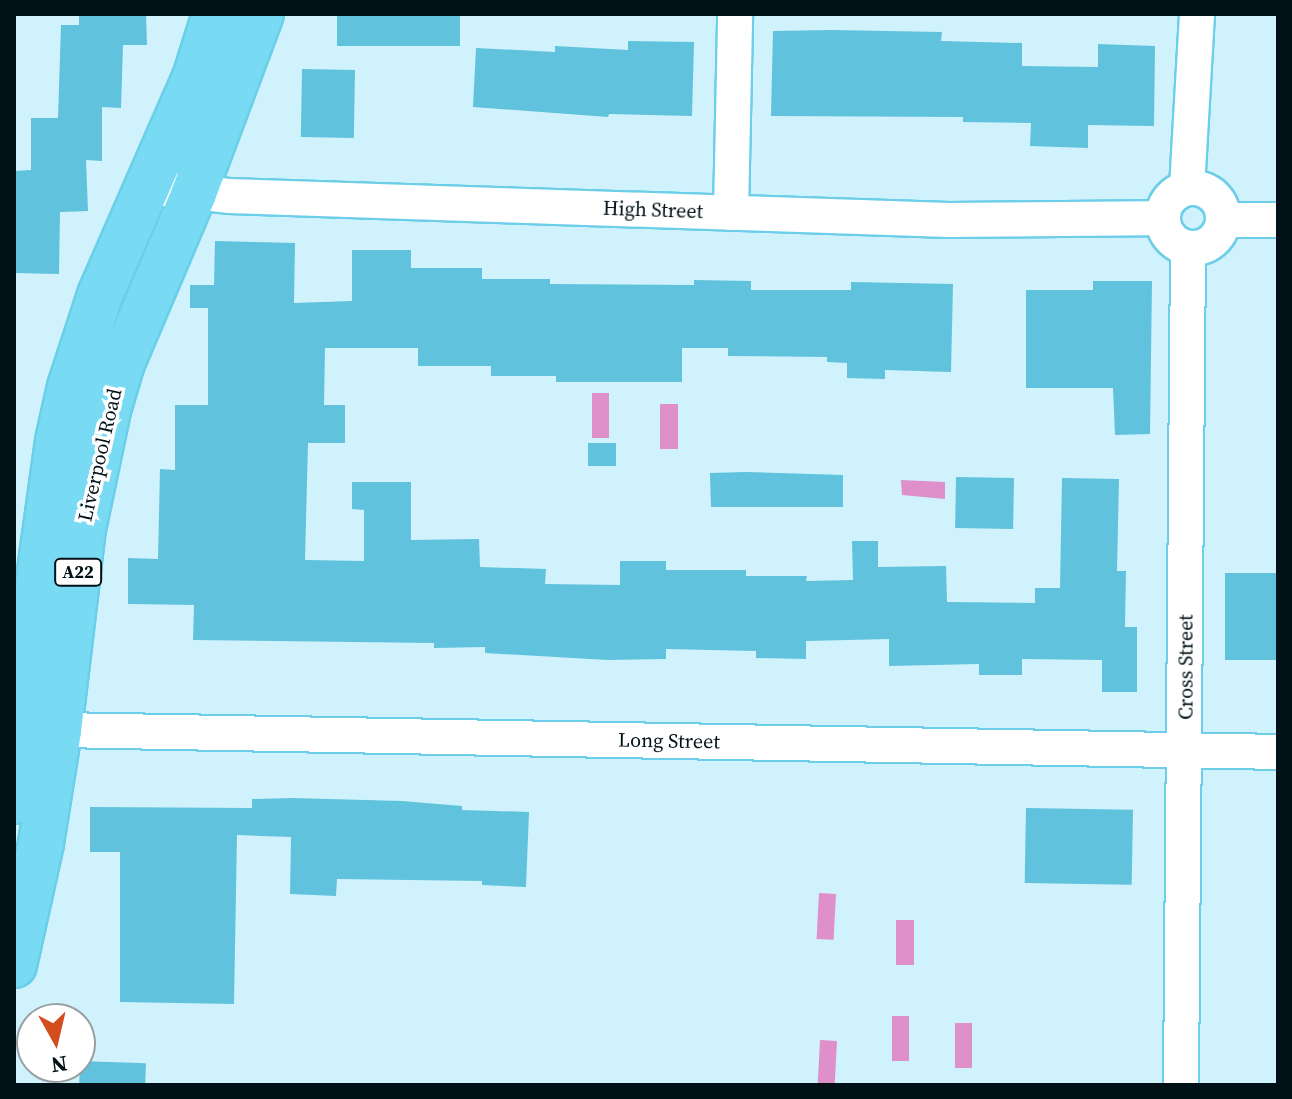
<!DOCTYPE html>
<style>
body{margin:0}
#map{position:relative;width:1292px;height:1099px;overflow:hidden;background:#cff2fd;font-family:"Source Serif 4",serif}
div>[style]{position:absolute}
.water>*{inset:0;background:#df8fc9;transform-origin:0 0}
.building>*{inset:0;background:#60c2dc;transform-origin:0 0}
.roads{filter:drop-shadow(2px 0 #6ccee8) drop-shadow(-2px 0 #6ccee8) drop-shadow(0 2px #6ccee8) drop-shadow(0 -2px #6ccee8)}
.minor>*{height:34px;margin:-17px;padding:0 17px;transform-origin:17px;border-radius:17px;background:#fff}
.minor>.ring{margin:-17px;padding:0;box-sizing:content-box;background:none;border:34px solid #fff;border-radius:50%}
.trunk>*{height:44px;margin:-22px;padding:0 22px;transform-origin:22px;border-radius:22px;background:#78daf3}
span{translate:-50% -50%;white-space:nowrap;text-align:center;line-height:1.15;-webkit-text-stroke:7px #fff;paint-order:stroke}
.shield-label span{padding:2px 6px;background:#fff;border:2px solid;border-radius:6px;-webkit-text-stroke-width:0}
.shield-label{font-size:18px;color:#001117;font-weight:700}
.street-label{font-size:20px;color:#001117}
.frame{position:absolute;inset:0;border:16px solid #001117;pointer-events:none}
.north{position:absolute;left:16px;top:1003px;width:80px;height:80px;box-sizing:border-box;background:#fff;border:2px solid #99a0a2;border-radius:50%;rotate:172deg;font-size:22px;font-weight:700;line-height:32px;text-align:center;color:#001117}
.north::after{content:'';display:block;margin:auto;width:28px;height:36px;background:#d44d1e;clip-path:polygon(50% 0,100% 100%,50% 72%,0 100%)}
</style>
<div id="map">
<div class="water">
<div style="left:592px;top:393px;width:17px;height:45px"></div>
<div style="left:660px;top:404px;width:18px;height:45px"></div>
<div style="clip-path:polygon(901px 480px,945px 482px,945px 499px,902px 495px)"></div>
<div style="left:819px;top:893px;width:17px;height:46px;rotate:3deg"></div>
<div style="left:896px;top:920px;width:18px;height:45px"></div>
<div style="left:892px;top:1016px;width:17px;height:45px"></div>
<div style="left:955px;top:1023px;width:17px;height:45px"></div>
<div style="left:820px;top:1040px;width:17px;height:45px;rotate:3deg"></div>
</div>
<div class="building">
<div style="clip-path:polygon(79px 14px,146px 14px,147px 45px,123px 45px,121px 108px,102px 107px,102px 161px,86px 160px,88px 211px,60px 212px,59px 274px,14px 273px,14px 171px,31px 170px,31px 118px,58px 118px,61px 25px,79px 25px)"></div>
<div style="left:460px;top:14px;width:32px;height:123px;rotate:90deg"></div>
<div style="clip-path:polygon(831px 30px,942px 32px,941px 41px,1022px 43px,1022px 66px,1098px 67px,1098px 44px,1155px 46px,1154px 126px,1088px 125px,1088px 148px,1030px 146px,1031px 123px,963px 122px,963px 117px,771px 116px,773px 31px)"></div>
<div style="clip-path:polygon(628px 41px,694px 42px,692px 116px,609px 114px,608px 117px,473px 107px,476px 48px,555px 52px,555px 46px,628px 50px)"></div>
<div style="left:302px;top:69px;width:53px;height:68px;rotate:1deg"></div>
<div style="clip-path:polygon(215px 241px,295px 243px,294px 303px,352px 301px,352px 250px,411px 250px,411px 268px,482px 268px,482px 279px,550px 279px,550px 284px,694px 285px,694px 280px,751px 281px,751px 290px,851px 290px,851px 282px,953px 284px,951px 372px,885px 370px,885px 379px,847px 378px,847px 363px,827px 362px,827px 357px,728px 356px,728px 348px,682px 348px,682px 382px,556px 382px,556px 376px,491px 376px,491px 366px,418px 366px,418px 348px,325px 348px,324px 405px,345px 405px,345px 443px,308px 443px,305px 560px,364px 561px,364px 510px,352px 509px,352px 482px,411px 482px,411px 540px,479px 539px,480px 567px,546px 569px,545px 584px,620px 585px,620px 561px,666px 561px,666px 570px,746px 570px,746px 576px,807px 576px,806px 581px,853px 580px,852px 541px,878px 541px,878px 567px,946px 566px,947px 602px,1035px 603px,1035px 588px,1060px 588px,1062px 478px,1119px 479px,1117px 571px,1126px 571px,1125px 627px,1137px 627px,1137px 692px,1102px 692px,1102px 660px,1022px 659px,1022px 675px,979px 675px,979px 664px,889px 666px,889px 639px,806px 641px,806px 659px,756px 658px,756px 651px,666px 649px,666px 659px,608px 660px,485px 653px,485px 647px,434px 648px,434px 643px,193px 640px,194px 605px,128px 604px,128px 558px,158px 559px,160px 469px,175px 470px,175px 405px,208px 405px,208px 308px,190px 308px,190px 285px,214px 285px)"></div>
<div style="clip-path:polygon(1093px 281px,1152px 281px,1150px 434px,1115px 435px,1113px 388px,1026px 388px,1026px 290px,1093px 290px)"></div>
<div style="left:588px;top:443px;width:28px;height:23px"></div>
<div style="clip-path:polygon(746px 472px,843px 475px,843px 507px,711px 507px,710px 473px)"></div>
<div style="left:956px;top:477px;width:58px;height:51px;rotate:1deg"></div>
<div style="left:1225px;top:573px;width:53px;height:87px"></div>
<div style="clip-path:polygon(293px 798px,402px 801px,462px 806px,462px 810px,529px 812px,526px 887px,482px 885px,482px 881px,337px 879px,336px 896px,290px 894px,291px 837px,237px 835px,234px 1004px,120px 1002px,120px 852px,90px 852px,90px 807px,252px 808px,252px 799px)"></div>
<div style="left:1026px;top:808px;width:107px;height:75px;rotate:1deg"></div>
<div style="left:80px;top:1061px;width:66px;height:24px;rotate:2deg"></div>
</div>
<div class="roads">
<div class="minor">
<div style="left:145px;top:187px;width:84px;rotate:6.1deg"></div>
<div style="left:229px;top:196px;width:720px;rotate:1.91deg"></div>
<div style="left:949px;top:220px;width:213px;rotate:-0.5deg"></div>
<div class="ring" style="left:1163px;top:188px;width:26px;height:26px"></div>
<div style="left:1187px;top:188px;width:174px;rotate:-86.7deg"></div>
<div style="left:731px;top:213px;width:199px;rotate:-88.8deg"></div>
<div style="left:1224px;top:220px;width:54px"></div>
<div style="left:59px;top:730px;width:1219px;rotate:1.03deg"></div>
<div style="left:1181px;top:1085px;width:837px;rotate:-89.52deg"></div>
</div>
<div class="trunk">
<div style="left:14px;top:801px;width:224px;rotate:-83.6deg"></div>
<div style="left:39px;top:578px;width:138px;rotate:-82.1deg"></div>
<div style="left:58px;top:441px;width:55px;rotate:-77.5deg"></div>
<div style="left:70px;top:387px;width:97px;rotate:-71.9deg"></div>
<div style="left:100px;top:295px;width:237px;rotate:-66.4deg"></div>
<div style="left:195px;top:78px;width:67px;rotate:-72.6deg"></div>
<div style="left:14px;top:965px;width:125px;rotate:-77.5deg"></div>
<div style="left:41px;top:843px;width:114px;rotate:-80.9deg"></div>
<div style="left:59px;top:730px;width:202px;rotate:-83.2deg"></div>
<div style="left:83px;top:529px;width:122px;rotate:-78.1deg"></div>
<div style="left:108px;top:410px;width:49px;rotate:-73.4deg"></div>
<div style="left:122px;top:363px;width:185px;rotate:-67deg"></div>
<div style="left:194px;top:193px;width:191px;rotate:-69.5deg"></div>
</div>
</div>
<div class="shield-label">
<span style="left:78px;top:572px">A22</span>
</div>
<div class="street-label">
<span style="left:653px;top:210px;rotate:2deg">High Street</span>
<span style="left:100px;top:455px;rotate:-77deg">Liverpool Road</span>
<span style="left:1186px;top:667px;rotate:-90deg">Cross Street</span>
<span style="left:669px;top:741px;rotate:1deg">Long Street</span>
</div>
<div class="frame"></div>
<div class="north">N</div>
</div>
